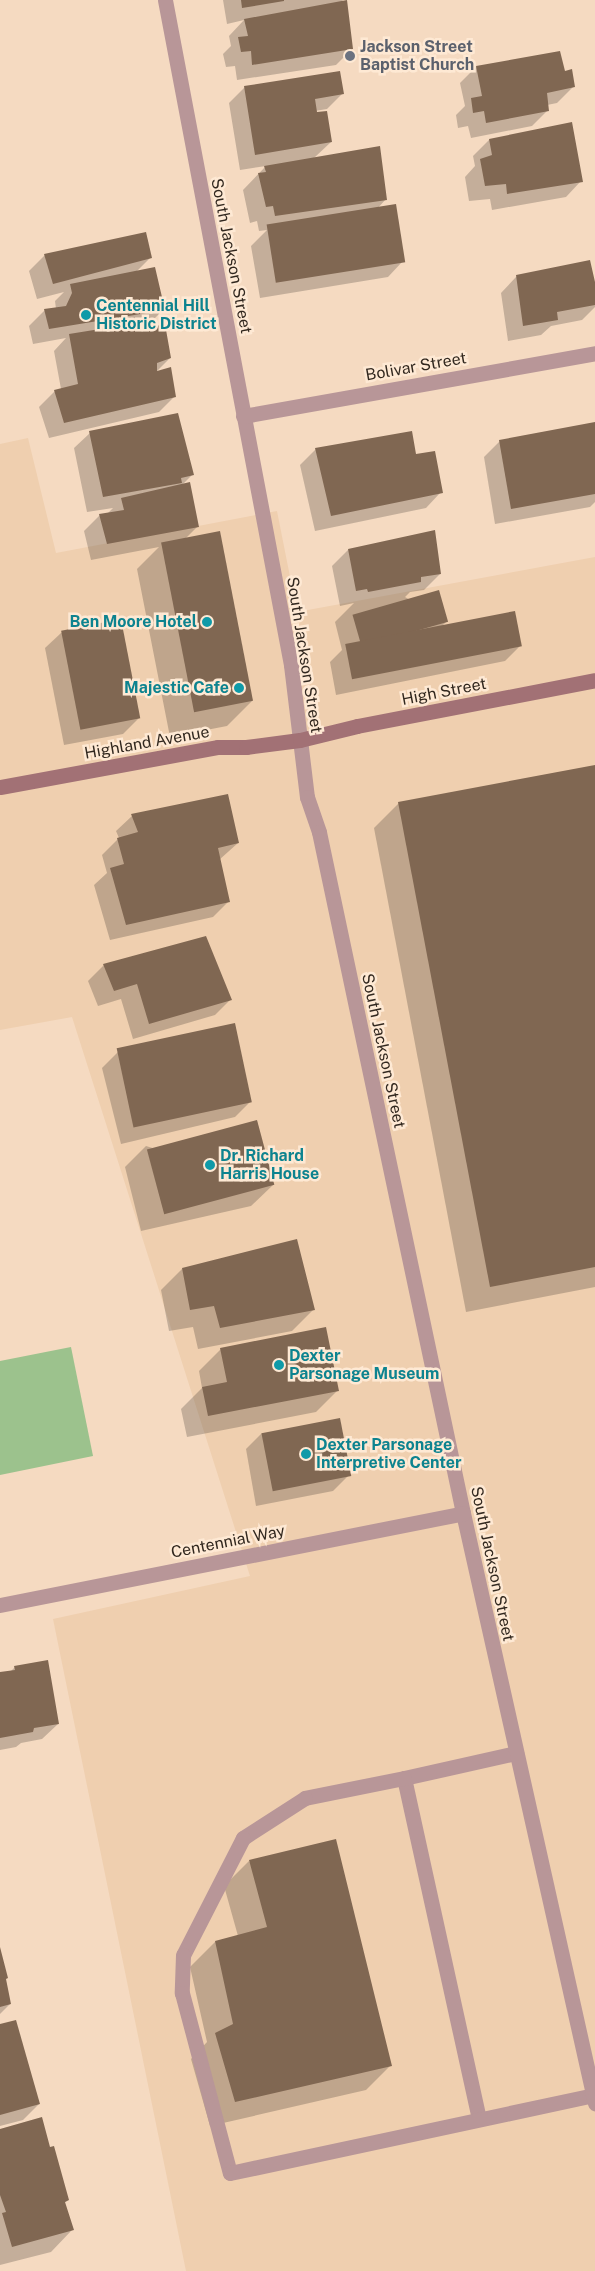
<!DOCTYPE html>
<style>
body{margin:0}
#map{position:relative;width:595px;height:2271px;overflow:hidden;background:#f5dac1;font-family:"Public Sans",sans-serif}
div>[style]{position:absolute}
.built>*{inset:0;background:#efcfaf}
.green>*{inset:0;background:#9cc28d}
.shadow>*{inset:0;background:#0003}
.building>*{inset:0;background:#806752;transform-origin:0 0}
.lane>*{height:15px;margin:-7.5px;padding:0 7.5px;transform-origin:7.5px;border-radius:7.5px;background:#b89698}
.street>*{height:15px;margin:-7.5px;padding:0 7.5px;transform-origin:7.5px;border-radius:7.5px;background:#b89698}
.secondary>*{height:15px;margin:-7.5px;padding:0 7.5px;transform-origin:7.5px;border-radius:7.5px;background:#a27175}
.dots>*{width:14px;height:14px;translate:-50% -50%;box-sizing:border-box;border:2px solid #fee9d4;border-radius:50%}
span{translate:-50% -50%;white-space:nowrap;text-align:center;line-height:1.15;-webkit-text-stroke:5px #fee9d4;paint-order:stroke}
.worship-label{font-size:16px;color:#5b616d;font-weight:700}
.left{translate:0 -50%;text-align:left}
.street-label{font-size:16px;color:#32281f}
.culture-label{font-size:16px;color:#0d838f;font-weight:700}
.right{translate:-100% -50%;text-align:right}
</style>
<div id="map">
<div class="built">
<div style="clip-path:polygon(28px 438px,56px 553px,277px 511px,297px 612px,595px 557px,595px 2271px,186px 2271px,53px 1619px,250px 1576px,72px 1017px,0 1030px,0 444px)"></div>
</div>
<div class="green">
<div style="clip-path:polygon(71px 1347px,93px 1456px,0 1475px,0 1361px)"></div>
</div>
<div class="shadow">
<div style="clip-path:polygon(223px 0,343px 0,341px 2px,352px 49px,336px 65px,237px 80px,235px 66px,226px 67px,223px 54px,231px 46px,229px 36px,244px 20px,227px 24px)"></div>
<div style="clip-path:polygon(476px 67px,564px 72px,573px 87px,557px 103px,547px 105px,548px 110px,532px 126px,471px 138px,468px 126px,458px 128px,456px 115px,465px 106px,460px 83px)"></div>
<div style="clip-path:polygon(245px 87px,343px 93px,327px 109px,315px 111px,331px 142px,314px 158px,386px 199px,377px 209px,403px 261px,388px 277px,260px 298px,251px 246px,267px 230px,259px 231px,257px 221px,250px 223px,243px 190px,266px 166px,240px 170px,229px 103px)"></div>
<div style="clip-path:polygon(571px 124px,581px 181px,566px 197px,492px 210px,490px 199px,469px 201px,465px 177px,475px 166px,473px 156px,489px 140px)"></div>
<div style="clip-path:polygon(45px 255px,150px 258px,136px 272px,164px 309px,149px 324px,149px 328px,170px 358px,155px 373px,175px 396px,159px 412px,49px 438px,39px 407px,55px 391px,61px 389px,54px 351px,66px 338px,33px 344px,29px 326px,45px 310px,56px 309px,55px 301px,64px 292px,37px 299px,29px 271px)"></div>
<div style="clip-path:polygon(516px 277px,595px 288px,595px 307px,582px 320px,551px 326px,541px 335px,508px 341px,501px 293px)"></div>
<div style="clip-path:polygon(595px 428px,595px 502px,590px 507px,495px 524px,484px 457px,500px 441px)"></div>
<div style="clip-path:polygon(90px 433px,192px 475px,182px 485px,198px 526px,184px 540px,252px 701px,227px 726px,170px 737px,137px 569px,159px 547px,91px 560px,84px 531px,100px 515px,107px 514px,113px 508px,87px 512px,74px 448px)"></div>
<div style="clip-path:polygon(316px 449px,441px 492px,426px 508px,315px 531px,300px 465px)"></div>
<div style="clip-path:polygon(348px 550px,440px 574px,424px 590px,410px 592px,405px 597px,447px 621px,441px 627px,521px 645px,505px 661px,336px 695px,330px 662px,342px 650px,335px 622px,354px 603px,340px 606px,332px 566px)"></div>
<div style="clip-path:polygon(120px 620px,139px 718px,123px 734px,64px 745px,45px 648px,61px 633px)"></div>
<div style="clip-path:polygon(595px 766px,595px 1287px,466px 1312px,374px 828px,399px 803px)"></div>
<div style="clip-path:polygon(132px 816px,238px 843px,219px 860px,229px 901px,213px 917px,110px 940px,94px 885px,107px 873px,102px 855px,119px 838px,116px 831px)"></div>
<div style="clip-path:polygon(104px 965px,231px 999px,215px 1015px,133px 1039px,121px 999px,98px 1006px,88px 981px)"></div>
<div style="clip-path:polygon(118px 1052px,251px 1101px,235px 1117px,121px 1144px,102px 1068px)"></div>
<div style="clip-path:polygon(146px 1146px,273px 1185px,251px 1206px,141px 1231px,125px 1167px)"></div>
<div style="clip-path:polygon(182px 1269px,313px 1310px,292px 1331px,198px 1349px,193px 1327px,169px 1331px,161px 1290px)"></div>
<div style="clip-path:polygon(221px 1349px,338px 1390px,316px 1412px,187px 1437px,181px 1409px,202px 1388px,199px 1371px)"></div>
<div style="clip-path:polygon(262px 1433px,349px 1475px,333px 1491px,256px 1506px,246px 1449px)"></div>
<div style="clip-path:polygon(15px 1667px,58px 1724px,42px 1739px,21px 1743px,16px 1747px,0 1750px,0 1673px,10px 1672px)"></div>
<div style="clip-path:polygon(249px 1861px,391px 2065px,366px 2090px,210px 2126px,191px 2059px,207px 2042px,190px 1967px,215px 1942px,238px 1936px,224px 1886px)"></div>
<div style="clip-path:polygon(0 1949px,10px 2004px,0 2014px)"></div>
<div style="clip-path:polygon(0 2026px,39px 2104px,23px 2120px,0 2126px)"></div>
<div style="clip-path:polygon(0 2131px,49px 2148px,68px 2200px,64px 2203px,72px 2230px,51px 2252px,0 2265px)"></div>
</div>
<div class="building">
<div style="clip-path:polygon(241px 0,284px 0,284px 1px,242px 8px)"></div>
<div style="clip-path:polygon(347px 0,353px 49px,252px 65px,251px 51px,241px 52px,238px 37px,248px 36px,244px 19px)"></div>
<div style="clip-path:polygon(560px 51px,565px 71px,572px 69px,575px 87px,547px 93px,549px 111px,486px 123px,484px 111px,473px 113px,471px 98px,482px 96px,476px 66px)"></div>
<div style="clip-path:polygon(340px 71px,344px 94px,315px 99px,317px 112px,327px 111px,332px 142px,255px 155px,244px 86px)"></div>
<div style="clip-path:polygon(572px 122px,583px 182px,507px 194px,506px 184px,485px 186px,480px 159px,492px 155px,489px 139px)"></div>
<div style="clip-path:polygon(380px 146px,387px 200px,275px 216px,273px 206px,266px 207px,258px 173px,266px 172px,264px 166px)"></div>
<div style="left:396px;top:204px;width:59px;height:131px;rotate:81deg"></div>
<div style="clip-path:polygon(146px 232px,152px 258px,53px 284px,44px 254px)"></div>
<div style="clip-path:polygon(590px 260px,595px 282px,595px 305px,557px 312px,558px 320px,523px 326px,516px 275px)"></div>
<div style="clip-path:polygon(155px 267px,165px 310px,49px 329px,44px 309px,66px 306px,72px 293px,70px 284px)"></div>
<div style="clip-path:polygon(150px 321px,150px 327px,165px 324px,171px 358px,157px 363px,157px 371px,171px 367px,176px 397px,64px 423px,54px 390px,78px 384px,69px 334px)"></div>
<div style="clip-path:polygon(178px 413px,194px 475px,181px 478px,182px 483px,103px 497px,89px 431px)"></div>
<div style="clip-path:polygon(595px 422px,595px 494px,511px 509px,499px 440px)"></div>
<div style="clip-path:polygon(412px 431px,416px 454px,435px 451px,443px 493px,331px 516px,315px 448px)"></div>
<div style="clip-path:polygon(190px 482px,199px 527px,107px 544px,99px 514px,124px 510px,121px 498px)"></div>
<div style="clip-path:polygon(435px 530px,441px 574px,421px 577px,421px 582px,368px 592px,367px 589px,356px 591px,348px 549px)"></div>
<div style="left:220px;top:531px;width:173px;height:60px;rotate:79deg"></div>
<div style="left:439px;top:590px;width:33px;height:90px;rotate:74deg"></div>
<div style="left:515px;top:611px;width:36px;height:173px;rotate:79deg"></div>
<div style="left:121px;top:619px;width:101px;height:61px;rotate:79deg"></div>
<div style="clip-path:polygon(595px 765px,595px 1267px,490px 1287px,398px 802px)"></div>
<div style="clip-path:polygon(228px 794px,239px 843px,218px 848px,230px 902px,126px 925px,110px 868px,124px 864px,117px 838px,138px 832px,131px 814px)"></div>
<div style="clip-path:polygon(206px 936px,232px 1000px,149px 1024px,137px 984px,114px 991px,103px 964px)"></div>
<div style="left:235px;top:1023px;width:81px;height:121px;rotate:78deg"></div>
<div style="left:257px;top:1120px;width:67px;height:114px;rotate:75deg"></div>
<div style="clip-path:polygon(297px 1239px,315px 1310px,220px 1328px,214px 1306px,190px 1310px,182px 1268px)"></div>
<div style="clip-path:polygon(326px 1327px,339px 1391px,208px 1416px,202px 1387px,227px 1382px,220px 1348px)"></div>
<div style="left:340px;top:1418px;width:59px;height:80px;rotate:79deg"></div>
<div style="clip-path:polygon(48px 1660px,59px 1724px,34px 1728px,33px 1732px,0 1738px,0 1672px,15px 1670px,14px 1666px)"></div>
<div style="clip-path:polygon(336px 1839px,392px 2066px,235px 2102px,215px 2033px,233px 2024px,215px 1941px,267px 1927px,249px 1860px)"></div>
<div style="clip-path:polygon(0 1947px,8px 1978px,6px 1979px,11px 2004px,0 2007px)"></div>
<div style="clip-path:polygon(16px 2020px,40px 2104px,0 2115px,0 2024px)"></div>
<div style="clip-path:polygon(42px 2117px,50px 2147px,54px 2146px,69px 2200px,65px 2202px,74px 2230px,12px 2247px,2px 2213px,6px 2212px,0 2195px,0 2129px)"></div>
</div>
<div class="lane">
<div style="left:404px;top:1778px;width:115px;rotate:-12.6deg"></div>
<div style="left:479px;top:2119px;width:349px;rotate:-102.4deg"></div>
<div style="left:404px;top:1778px;width:101px;rotate:168.6deg"></div>
<div style="left:305px;top:1798px;width:74px;rotate:147.2deg"></div>
<div style="left:243px;top:1838px;width:131px;rotate:117.1deg"></div>
<div style="left:183px;top:1955px;width:38px;rotate:92deg"></div>
<div style="left:182px;top:1993px;width:186px;rotate:75.1deg"></div>
<div style="left:230px;top:2173px;width:371px;rotate:-12.1deg"></div>
</div>
<div class="street">
<div style="left:165px;top:0;width:677px;rotate:79.27deg"></div>
<div style="left:291px;top:665px;width:133px;rotate:83.1deg"></div>
<div style="left:307px;top:797px;width:37px;rotate:71deg"></div>
<div style="left:319px;top:832px;width:696px;rotate:78.06deg"></div>
<div style="left:463px;top:1513px;width:605px;rotate:77.39deg"></div>
<div style="left:243px;top:416px;width:358px;rotate:-10.1deg"></div>
<div style="left:0;top:1605px;width:472px;rotate:-11.2deg"></div>
</div>
<div class="secondary">
<div style="left:0;top:787px;width:222px;rotate:-10.4deg"></div>
<div style="left:218px;top:747px;width:28px"></div>
<div style="left:246px;top:747px;width:54px;rotate:-7.4deg"></div>
<div style="left:300px;top:740px;width:59px;rotate:-13.8deg"></div>
<div style="left:357px;top:726px;width:242px;rotate:-10.9deg"></div>
</div>
<div class="dots">
<div style="left:350px;top:56px;background:#6b7280"></div>
<div style="left:86px;top:315px;background:#0f9aa8"></div>
<div style="left:207px;top:622px;background:#0f9aa8"></div>
<div style="left:239px;top:688px;background:#0f9aa8"></div>
<div style="left:210px;top:1165px;background:#0f9aa8"></div>
<div style="left:279px;top:1365px;background:#0f9aa8"></div>
<div style="left:306px;top:1454px;background:#0f9aa8"></div>
</div>
<div class="worship-label">
<span class="left" style="left:360px;top:56px">Jackson Street<br>Baptist Church</span>
</div>
<div class="street-label">
<span style="left:231px;top:256px;rotate:79deg">South Jackson Street</span>
<span style="left:416px;top:367px;rotate:-10deg">Bolivar Street</span>
<span style="left:304px;top:655px;rotate:81deg">South Jackson Street</span>
<span style="left:444px;top:692px;rotate:-11deg">High Street</span>
<span style="left:147px;top:743px;rotate:-10deg">Highland Avenue</span>
<span style="left:383px;top:1051px;rotate:78deg">South Jackson Street</span>
<span style="left:228px;top:1542px;rotate:-11deg">Centennial Way</span>
<span style="left:492px;top:1564px;rotate:78deg">South Jackson Street</span>
</div>
<div class="culture-label">
<span class="left" style="left:96px;top:315px">Centennial Hill<br>Historic District</span>
<span class="right" style="left:197px;top:622px">Ben Moore Hotel</span>
<span class="right" style="left:229px;top:688px">Majestic Cafe</span>
<span class="left" style="left:220px;top:1165px">Dr. Richard<br>Harris House</span>
<span class="left" style="left:289px;top:1365px">Dexter<br>Parsonage Museum</span>
<span class="left" style="left:316px;top:1454px">Dexter Parsonage<br>Interpretive Center</span>
</div>
</div>
